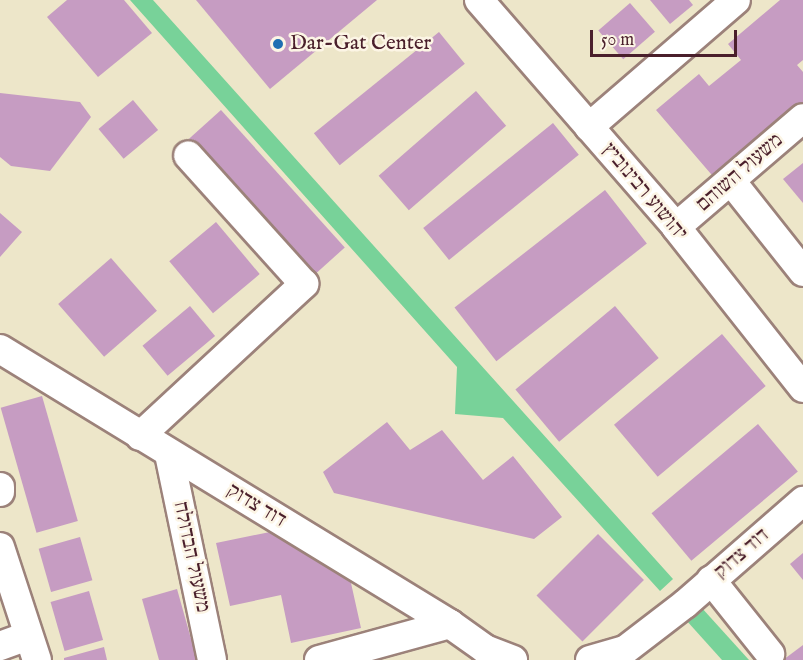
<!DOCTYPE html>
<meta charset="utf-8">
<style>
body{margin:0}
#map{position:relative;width:803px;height:660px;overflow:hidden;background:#ede6c9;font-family:"IM FELL English","Frank Ruhl Libre",serif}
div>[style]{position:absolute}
.green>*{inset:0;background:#78d299}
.building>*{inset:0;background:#c69cc2;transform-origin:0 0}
.roads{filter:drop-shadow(2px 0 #9c827a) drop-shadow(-2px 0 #9c827a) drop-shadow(0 2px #9c827a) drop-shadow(0 -2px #9c827a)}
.minor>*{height:28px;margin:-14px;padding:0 14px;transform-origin:14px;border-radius:14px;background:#fff}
.dots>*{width:16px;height:16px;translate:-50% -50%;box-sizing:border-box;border:3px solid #fcf5e5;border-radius:50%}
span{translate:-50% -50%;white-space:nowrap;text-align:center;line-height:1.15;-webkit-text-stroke:5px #fcf5e5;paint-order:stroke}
.poi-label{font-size:21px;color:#4a1f2b}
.left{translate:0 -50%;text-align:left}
.street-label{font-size:21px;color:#4a1f2b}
.scale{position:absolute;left:590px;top:30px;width:147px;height:27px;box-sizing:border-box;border:3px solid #4a1f2b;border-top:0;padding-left:8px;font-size:18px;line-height:21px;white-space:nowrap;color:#4a1f2b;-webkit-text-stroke:4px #fcf5e5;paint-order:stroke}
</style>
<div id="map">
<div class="green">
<div style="clip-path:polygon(130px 0,153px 0,673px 579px,660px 591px,503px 418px,455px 414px,457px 367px)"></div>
<div style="clip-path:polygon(701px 607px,749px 660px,722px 660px,686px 620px)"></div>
</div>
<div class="building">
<div style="clip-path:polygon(67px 0,124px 0,152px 33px,98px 77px,47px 17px)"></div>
<div style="clip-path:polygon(196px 0,377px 0,270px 89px)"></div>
<div style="clip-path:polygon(650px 0,689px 0,693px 5px,670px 24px)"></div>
<div style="clip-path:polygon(780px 0,803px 0,803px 60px,797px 65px,803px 72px,803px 109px,717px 181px,656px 110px,699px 74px,709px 86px,741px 60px,728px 44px)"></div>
<div style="left:630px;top:3px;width:38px;height:42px;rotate:49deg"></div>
<div style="left:439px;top:32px;width:41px;height:161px;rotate:51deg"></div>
<div style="left:476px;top:91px;width:46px;height:129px;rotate:49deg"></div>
<div style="clip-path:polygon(0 93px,80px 102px,91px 117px,50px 171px,11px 166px,0 157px)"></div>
<div style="left:133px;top:100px;width:39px;height:45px;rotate:50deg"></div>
<div style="left:221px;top:110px;width:185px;height:43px;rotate:48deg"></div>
<div style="left:553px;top:123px;width:41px;height:167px;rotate:51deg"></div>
<div style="clip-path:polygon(803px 163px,803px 203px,783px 179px)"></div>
<div style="left:605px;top:190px;width:68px;height:191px;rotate:52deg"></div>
<div style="clip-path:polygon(0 213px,22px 232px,0 257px)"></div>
<div style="left:216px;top:222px;width:68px;height:61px;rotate:50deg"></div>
<div style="left:111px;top:258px;width:70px;height:70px;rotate:49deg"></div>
<div style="left:190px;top:306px;width:39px;height:62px;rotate:50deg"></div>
<div style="left:615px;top:306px;width:68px;height:130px;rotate:50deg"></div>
<div style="left:722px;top:334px;width:68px;height:141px;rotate:50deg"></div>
<div style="left:42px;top:396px;width:130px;height:43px;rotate:74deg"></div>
<div style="clip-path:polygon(387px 422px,410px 450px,442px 430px,483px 480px,513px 456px,562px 517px,534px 539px,334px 493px,323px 472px)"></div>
<div style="left:758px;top:424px;width:62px;height:139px;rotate:50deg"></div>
<div style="clip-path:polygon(270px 532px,349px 574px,361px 628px,291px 643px,281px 595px,230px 606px,216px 543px)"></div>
<div style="left:598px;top:534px;width:65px;height:87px;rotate:45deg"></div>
<div style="left:80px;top:537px;width:45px;height:43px;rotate:74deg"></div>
<div style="clip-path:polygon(803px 553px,803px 580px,790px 564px)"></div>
<div style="clip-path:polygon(177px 589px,197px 660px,159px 660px,142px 599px)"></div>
<div style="left:89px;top:591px;width:51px;height:40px;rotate:74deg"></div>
<div style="clip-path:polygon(803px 645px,803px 660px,783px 660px)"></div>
<div style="clip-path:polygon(104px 647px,107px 660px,64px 660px,64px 658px)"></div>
</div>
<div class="roads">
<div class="minor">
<div style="left:479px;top:0;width:301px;rotate:49deg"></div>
<div style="left:676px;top:227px;width:205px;rotate:51.7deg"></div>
<div style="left:589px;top:127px;width:194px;rotate:-40.8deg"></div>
<div style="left:731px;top:181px;width:116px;rotate:51.6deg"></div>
<div style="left:676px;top:227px;width:167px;rotate:-40.6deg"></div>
<div style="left:0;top:349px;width:527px;rotate:31.43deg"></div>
<div style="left:450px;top:624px;width:43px;rotate:35.5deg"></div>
<div style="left:485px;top:649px;width:30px;rotate:21deg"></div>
<div style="left:140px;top:436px;width:224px;rotate:-42.8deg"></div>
<div style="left:304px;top:284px;width:173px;rotate:-132deg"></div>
<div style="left:169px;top:454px;width:210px;rotate:78.2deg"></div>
<div style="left:0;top:487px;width:5px;rotate:90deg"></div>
<div style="left:0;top:547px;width:119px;rotate:71.9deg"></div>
<div style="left:711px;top:580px;width:95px;rotate:51.4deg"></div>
<div style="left:0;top:646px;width:30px;rotate:-20deg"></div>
<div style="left:319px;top:660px;width:136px;rotate:-15.4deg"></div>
<div style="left:590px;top:660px;width:36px;rotate:-16deg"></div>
<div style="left:625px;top:650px;width:76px;rotate:-37.5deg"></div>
<div style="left:685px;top:604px;width:157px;rotate:-41.1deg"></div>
</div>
</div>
<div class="dots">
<div style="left:278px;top:44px;background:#1f6fb2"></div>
</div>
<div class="poi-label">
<span class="left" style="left:290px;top:44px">Dar-Gat Center</span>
</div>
<div class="street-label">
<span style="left:740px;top:173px;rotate:-41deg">משעול השוהם</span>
<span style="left:644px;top:192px;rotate:50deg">יהושוע רבינוביץ</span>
<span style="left:256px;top:506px;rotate:31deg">דוד צדוק</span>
<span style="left:742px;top:554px;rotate:-41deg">דוד צדוק</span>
<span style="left:191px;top:557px;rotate:78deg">משעול הבדולח</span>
</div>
<div class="scale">50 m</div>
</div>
